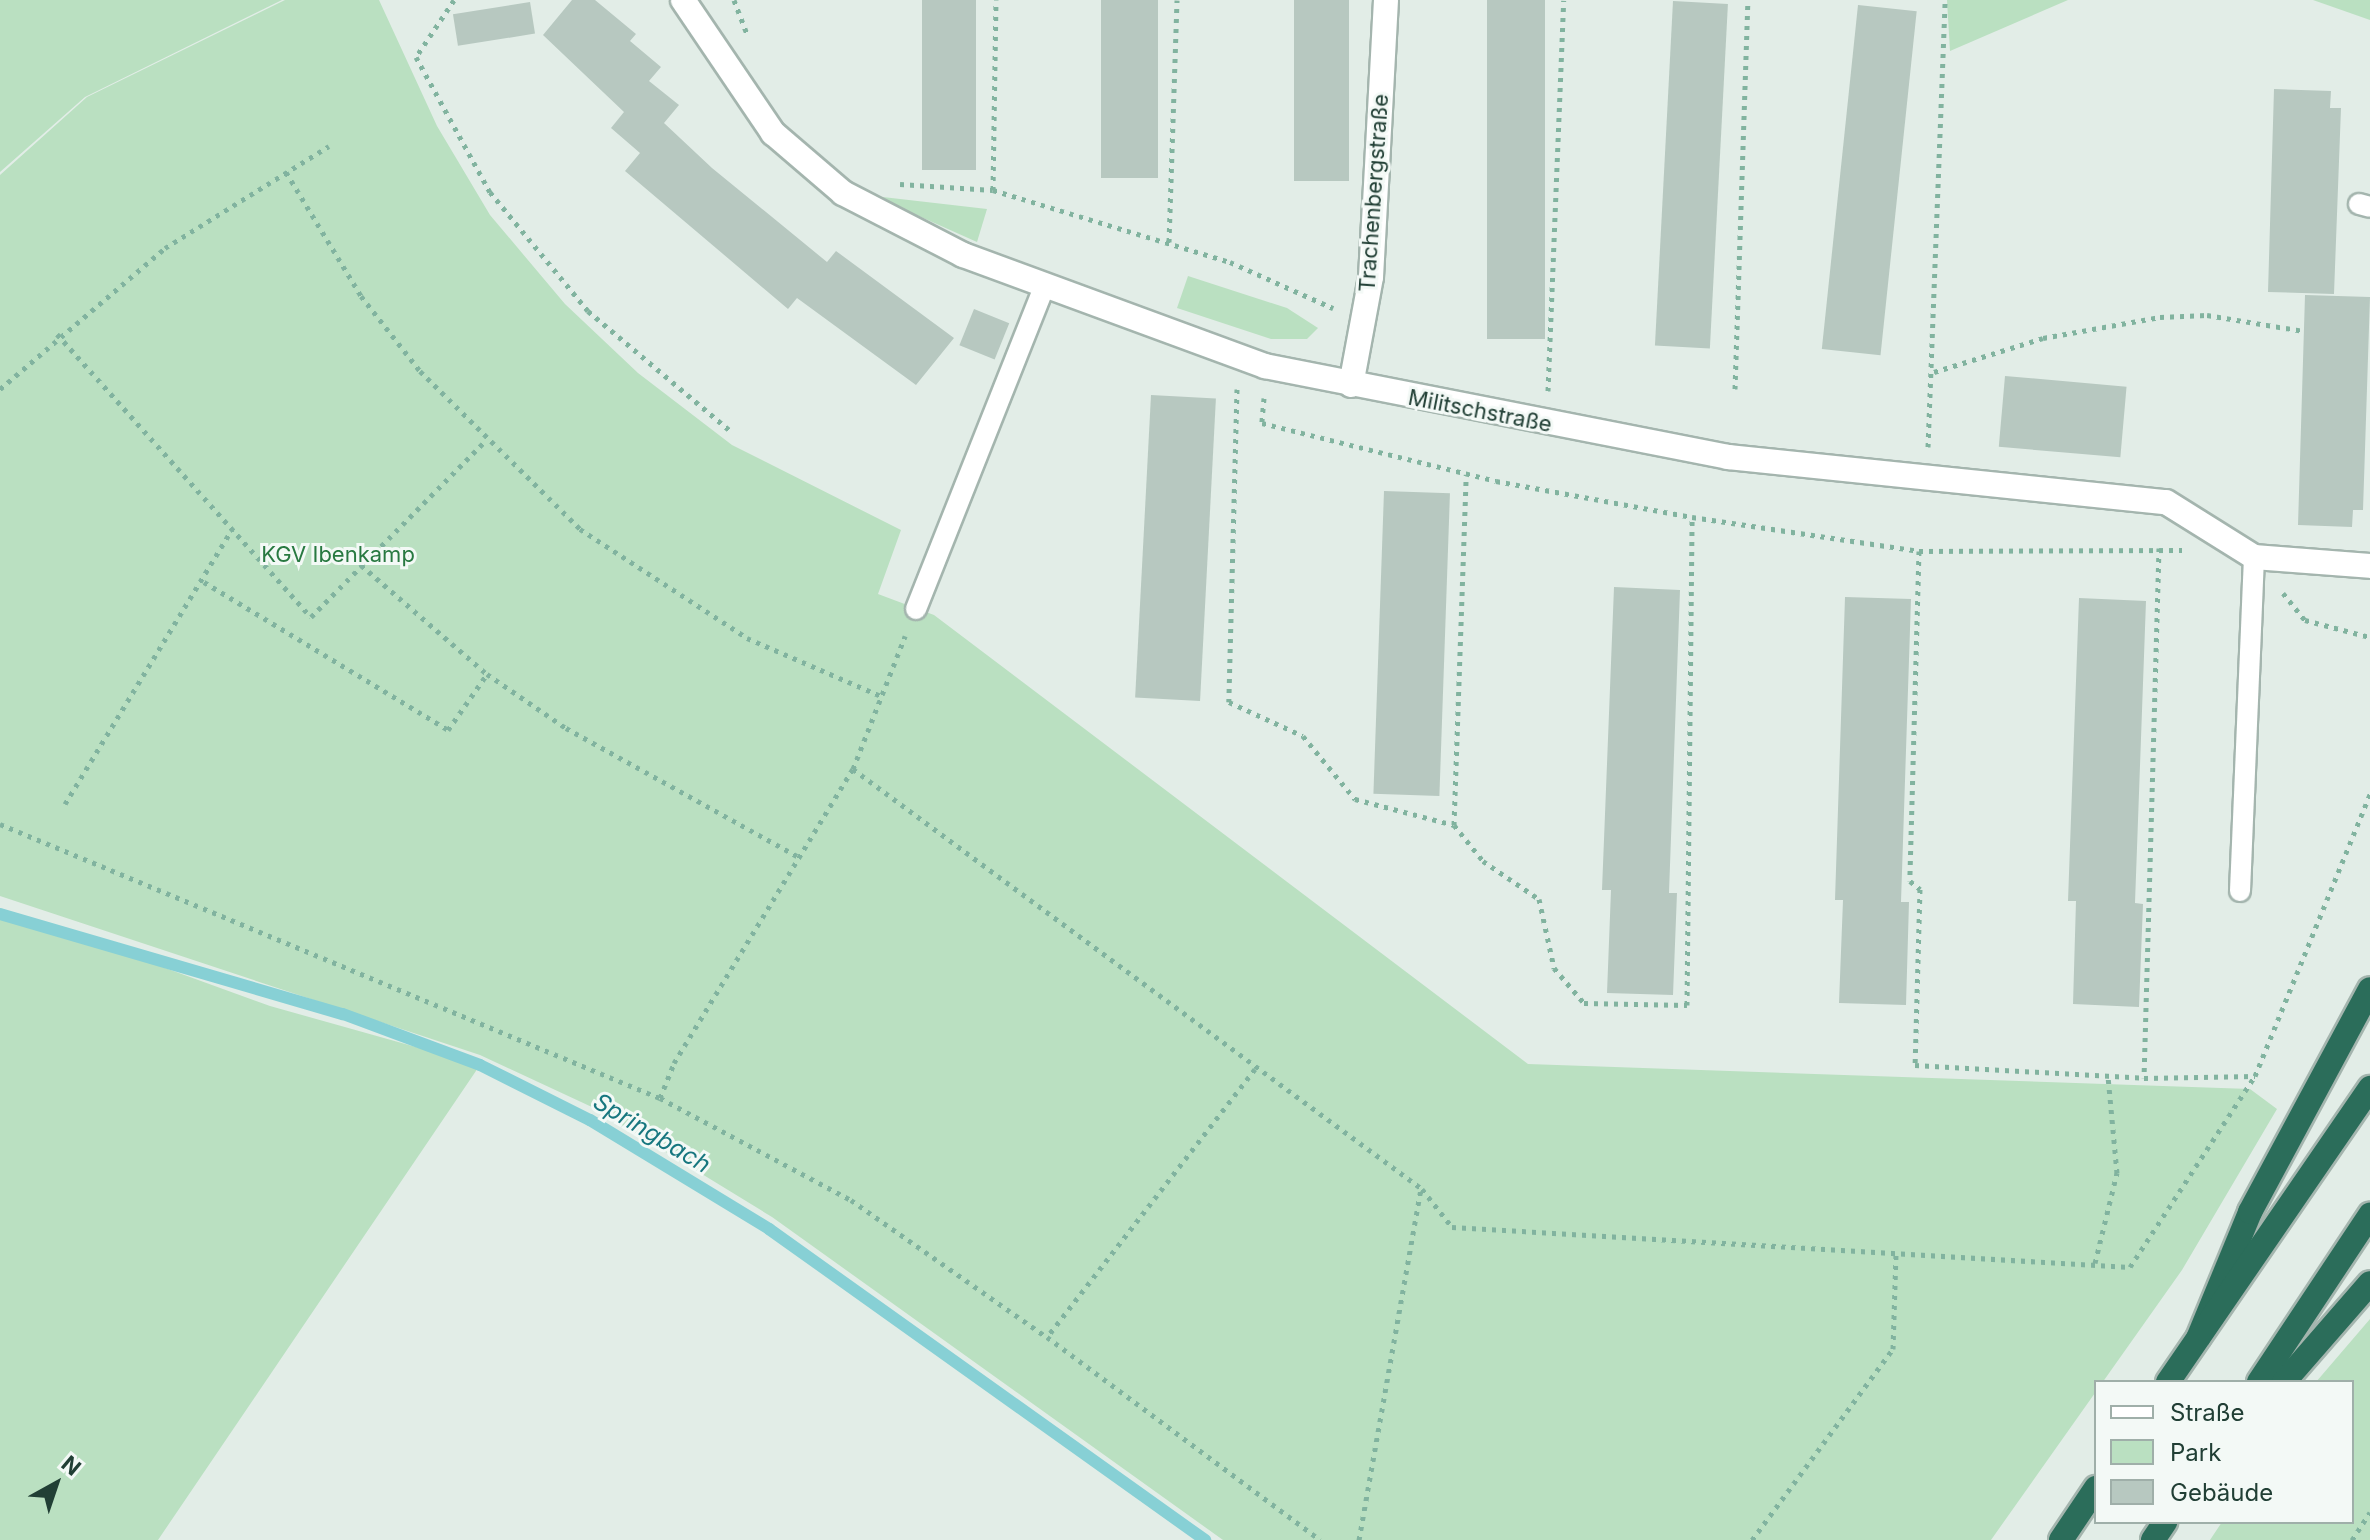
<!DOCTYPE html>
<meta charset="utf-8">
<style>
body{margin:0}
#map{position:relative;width:2370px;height:1540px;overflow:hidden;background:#e2ede7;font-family:Inter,sans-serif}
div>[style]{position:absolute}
.green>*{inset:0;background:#bae0c1}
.stream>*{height:12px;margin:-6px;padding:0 6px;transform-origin:6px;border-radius:6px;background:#87d0d5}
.building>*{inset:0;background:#b7c8c0;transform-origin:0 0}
.path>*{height:5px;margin-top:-2.5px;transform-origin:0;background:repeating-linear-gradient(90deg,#81b39f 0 4px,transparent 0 10px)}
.roads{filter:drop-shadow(2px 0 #a4b5ae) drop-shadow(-2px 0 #a4b5ae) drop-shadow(0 2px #a4b5ae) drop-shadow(0 -2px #a4b5ae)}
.service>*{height:20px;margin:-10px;padding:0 10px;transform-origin:10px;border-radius:10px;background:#fff}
.minor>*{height:24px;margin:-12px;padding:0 12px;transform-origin:12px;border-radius:12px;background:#fff}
.motorway>*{height:24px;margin:-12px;padding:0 12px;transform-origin:12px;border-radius:12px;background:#2b6d5a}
span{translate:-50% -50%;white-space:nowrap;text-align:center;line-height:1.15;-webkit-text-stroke:6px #f3f9f6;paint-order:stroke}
.street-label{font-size:22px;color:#213f35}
.park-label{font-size:22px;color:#287941}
.water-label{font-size:24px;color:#17777f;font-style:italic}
.legend{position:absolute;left:2094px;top:1380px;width:260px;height:144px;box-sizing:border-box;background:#f3f9f6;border:2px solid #9fafa9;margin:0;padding:10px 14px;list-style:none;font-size:24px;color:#213f35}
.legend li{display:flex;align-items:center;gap:16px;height:40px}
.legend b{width:40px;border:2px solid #9fafa9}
.north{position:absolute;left:16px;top:1444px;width:80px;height:80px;-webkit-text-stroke:6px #f3f9f6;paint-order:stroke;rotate:40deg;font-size:22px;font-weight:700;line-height:32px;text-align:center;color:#213f35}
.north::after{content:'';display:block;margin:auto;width:28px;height:36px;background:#213f35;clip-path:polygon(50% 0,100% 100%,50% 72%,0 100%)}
</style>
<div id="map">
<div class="green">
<div style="clip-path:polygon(0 0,282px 0,85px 97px,0 172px)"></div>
<div style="clip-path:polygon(285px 0,379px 0,437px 126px,490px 215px,565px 304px,638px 373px,732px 445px,901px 530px,878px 594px,934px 615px,1528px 1064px,2250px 1089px,2277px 1109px,2182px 1270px,1991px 1540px,1223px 1540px,772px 1217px,594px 1108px,480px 1055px,0 896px,0 175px,87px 97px)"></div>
<div style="clip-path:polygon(1947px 0,2068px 0,1950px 51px)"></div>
<div style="clip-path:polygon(2313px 0,2370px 0,2370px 20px)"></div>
<div style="clip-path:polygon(874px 196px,987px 209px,977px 242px)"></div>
<div style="clip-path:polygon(1188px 276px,1287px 308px,1318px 328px,1307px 339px,1271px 339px,1177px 308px)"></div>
<div style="clip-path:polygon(0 908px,270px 1006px,480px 1065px,158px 1540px,0 1540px)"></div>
<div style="clip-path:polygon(2370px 1319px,2370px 1540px,2210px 1540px,2222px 1522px,2352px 1522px,2352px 1382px,2316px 1382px)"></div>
</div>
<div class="stream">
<div style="left:0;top:914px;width:357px;rotate:16.3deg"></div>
<div style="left:343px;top:1014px;width:146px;rotate:20.4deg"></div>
<div style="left:480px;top:1065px;width:123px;rotate:26.6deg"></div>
<div style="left:590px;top:1120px;width:210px;rotate:31.3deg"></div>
<div style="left:769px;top:1229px;width:536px;rotate:35.5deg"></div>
</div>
<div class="building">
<div style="clip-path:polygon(572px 0,595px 0,636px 34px,630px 41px,661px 67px,649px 81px,679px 105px,664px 123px,712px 168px,827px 262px,836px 251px,954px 338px,916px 385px,797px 298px,788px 309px,625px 171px,640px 153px,611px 128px,624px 112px,543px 35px)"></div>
<div style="left:922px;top:0;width:54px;height:170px"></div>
<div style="left:1101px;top:0;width:57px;height:178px"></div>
<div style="left:1294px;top:0;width:55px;height:181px"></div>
<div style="left:1487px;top:0;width:58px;height:339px"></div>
<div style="left:1673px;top:1px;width:55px;height:345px;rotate:3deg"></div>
<div style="left:530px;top:2px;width:32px;height:78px;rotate:81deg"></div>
<div style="left:1858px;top:5px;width:59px;height:346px;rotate:6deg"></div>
<div style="clip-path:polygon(2274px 89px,2331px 91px,2330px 108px,2341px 108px,2334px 294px,2268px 292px)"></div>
<div style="clip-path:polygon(2305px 295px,2370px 297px,2363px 510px,2353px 510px,2352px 527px,2298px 525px)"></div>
<div style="left:974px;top:309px;width:38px;height:39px;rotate:22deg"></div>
<div style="left:2005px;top:376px;width:122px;height:71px;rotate:5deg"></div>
<div style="left:1151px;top:395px;width:65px;height:303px;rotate:3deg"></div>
<div style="left:1384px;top:491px;width:66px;height:303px;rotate:2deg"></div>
<div style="clip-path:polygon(1614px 587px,1680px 590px,1669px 893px,1677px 893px,1673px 995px,1607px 993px,1611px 890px,1602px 890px)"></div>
<div style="clip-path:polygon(1845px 597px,1911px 599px,1901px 902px,1909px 902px,1906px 1005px,1839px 1003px,1843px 900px,1835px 900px)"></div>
<div style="clip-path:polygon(2079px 598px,2146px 601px,2135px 903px,2143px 904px,2139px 1007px,2073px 1004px,2076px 901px,2068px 901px)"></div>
</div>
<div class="path">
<div style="left:454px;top:0;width:69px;rotate:123.7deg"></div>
<div style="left:416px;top:57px;width:154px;rotate:61.3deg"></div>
<div style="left:490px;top:192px;width:154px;rotate:50.5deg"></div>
<div style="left:588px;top:311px;width:189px;rotate:40.1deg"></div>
<div style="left:734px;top:0;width:36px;rotate:69deg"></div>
<div style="left:286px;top:172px;width:145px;rotate:58.8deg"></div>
<div style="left:361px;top:296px;width:95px;rotate:51.8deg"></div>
<div style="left:420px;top:371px;width:225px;rotate:44.6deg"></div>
<div style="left:580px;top:529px;width:199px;rotate:33.1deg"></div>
<div style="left:747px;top:638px;width:146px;rotate:23.4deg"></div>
<div style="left:900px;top:184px;width:93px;rotate:3.7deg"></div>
<div style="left:993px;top:190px;width:248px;rotate:16.9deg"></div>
<div style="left:1230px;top:262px;width:113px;rotate:24.1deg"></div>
<div style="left:993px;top:190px;width:190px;rotate:-89.1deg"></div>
<div style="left:1169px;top:242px;width:242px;rotate:-88.1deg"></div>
<div style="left:57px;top:334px;width:380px;rotate:48.1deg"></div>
<div style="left:311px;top:617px;width:247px;rotate:-45.3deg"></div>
<div style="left:1934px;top:372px;width:114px;rotate:-17.3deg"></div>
<div style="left:2043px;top:338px;width:119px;rotate:-10.2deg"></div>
<div style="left:2160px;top:317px;width:47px;rotate:-2.4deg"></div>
<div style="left:2207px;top:315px;width:98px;rotate:9.4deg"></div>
<div style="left:0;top:389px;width:217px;rotate:-40.5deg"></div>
<div style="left:165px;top:248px;width:193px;rotate:-31.9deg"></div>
<div style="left:1237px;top:389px;width:313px;rotate:91.5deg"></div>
<div style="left:1229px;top:702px;width:81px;rotate:24.7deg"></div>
<div style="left:1303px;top:736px;width:82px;rotate:50.5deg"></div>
<div style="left:1355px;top:799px;width:102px;rotate:14.7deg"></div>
<div style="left:1454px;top:825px;width:46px;rotate:51.1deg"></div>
<div style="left:1483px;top:861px;width:68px;rotate:34.2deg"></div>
<div style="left:1539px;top:899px;width:71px;rotate:77.7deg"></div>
<div style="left:1554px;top:968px;width:46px;rotate:49.4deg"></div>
<div style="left:1584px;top:1003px;width:103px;rotate:1.1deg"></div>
<div style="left:1687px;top:1005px;width:488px;rotate:-89.4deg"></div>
<div style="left:1735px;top:389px;width:389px;rotate:-88.1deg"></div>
<div style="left:1548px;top:391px;width:391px;rotate:-87.7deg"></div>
<div style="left:1264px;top:398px;width:25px;rotate:95deg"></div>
<div style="left:1262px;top:423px;width:241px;rotate:13.9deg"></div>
<div style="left:1496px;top:481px;width:199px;rotate:10.4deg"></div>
<div style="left:1692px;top:517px;width:230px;rotate:8.5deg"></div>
<div style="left:1919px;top:551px;width:263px;rotate:-0.2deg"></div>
<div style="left:1928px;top:447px;width:447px;rotate:-87.8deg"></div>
<div style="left:2159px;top:548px;width:530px;rotate:91.62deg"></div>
<div style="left:2144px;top:1078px;width:111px;rotate:-1deg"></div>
<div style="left:1919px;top:551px;width:330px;rotate:91.6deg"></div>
<div style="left:1910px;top:881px;width:13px;rotate:39deg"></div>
<div style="left:1920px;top:889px;width:176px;rotate:91.6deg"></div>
<div style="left:1915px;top:1065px;width:229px;rotate:3.2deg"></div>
<div style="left:361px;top:565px;width:167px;rotate:40.9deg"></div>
<div style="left:487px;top:674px;width:96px;rotate:34.4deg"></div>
<div style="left:566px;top:728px;width:264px;rotate:29deg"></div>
<div style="left:204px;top:582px;width:285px;rotate:31.2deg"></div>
<div style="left:448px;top:730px;width:68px;rotate:-55.1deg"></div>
<div style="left:2283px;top:593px;width:35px;rotate:51deg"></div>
<div style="left:2305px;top:620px;width:67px;rotate:14.7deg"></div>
<div style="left:853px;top:769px;width:707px;rotate:36.43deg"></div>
<div style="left:1422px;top:1189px;width:48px;rotate:51.7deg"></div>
<div style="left:1452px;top:1227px;width:679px;rotate:3.38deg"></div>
<div style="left:2130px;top:1267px;width:228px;rotate:-56.8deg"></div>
<div style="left:2255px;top:1076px;width:305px;rotate:-67.8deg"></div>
<div style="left:65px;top:804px;width:322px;rotate:-58.7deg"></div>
<div style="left:0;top:824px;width:715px;rotate:22.55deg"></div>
<div style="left:660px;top:1098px;width:217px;rotate:28.1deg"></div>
<div style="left:851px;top:1200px;width:239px;rotate:35deg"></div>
<div style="left:1454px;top:825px;width:351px;rotate:-88deg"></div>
<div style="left:1255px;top:1069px;width:339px;rotate:127.8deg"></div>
<div style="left:1047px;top:1337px;width:340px;rotate:36.6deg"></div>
<div style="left:660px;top:1098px;width:38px;rotate:-68deg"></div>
<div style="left:674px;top:1063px;width:344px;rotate:-58.7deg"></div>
<div style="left:853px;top:769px;width:143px;rotate:-68.6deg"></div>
<div style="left:2095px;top:1263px;width:93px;rotate:-76.3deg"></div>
<div style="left:2117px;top:1173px;width:97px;rotate:-95.3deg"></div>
<div style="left:1359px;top:1540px;width:355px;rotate:-80deg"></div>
<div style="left:1752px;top:1540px;width:237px;rotate:-53.6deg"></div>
<div style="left:1893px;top:1349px;width:95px;rotate:-88.2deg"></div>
<div style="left:2352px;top:1540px;width:33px;rotate:-57deg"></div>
</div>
<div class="roads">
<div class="service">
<div style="left:2359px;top:204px;width:11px;rotate:15deg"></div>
<div style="left:916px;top:609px;width:347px;rotate:-68.3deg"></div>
<div style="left:2240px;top:891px;width:334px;rotate:-87.6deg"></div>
</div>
<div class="minor">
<div style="left:683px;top:0;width:161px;rotate:55.9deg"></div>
<div style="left:773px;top:133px;width:92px;rotate:40.6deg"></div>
<div style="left:843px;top:193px;width:135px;rotate:27.3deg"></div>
<div style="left:963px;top:255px;width:322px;rotate:20.2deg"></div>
<div style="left:1265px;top:366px;width:472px;rotate:11.1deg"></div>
<div style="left:1728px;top:457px;width:440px;rotate:5.9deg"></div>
<div style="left:2166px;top:502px;width:104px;rotate:32deg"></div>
<div style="left:2254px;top:557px;width:116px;rotate:4.4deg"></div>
<div style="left:1351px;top:385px;width:110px;rotate:-79.5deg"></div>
<div style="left:1371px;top:277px;width:277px;rotate:-86.9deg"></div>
</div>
<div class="motorway">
<div style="left:2199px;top:1336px;width:134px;rotate:-67.6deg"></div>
<div style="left:2250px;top:1212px;width:253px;rotate:-61.7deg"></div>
<div style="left:2168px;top:1382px;width:357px;rotate:-55.5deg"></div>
<div style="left:2259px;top:1382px;width:201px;rotate:-56.4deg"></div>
<div style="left:2284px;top:1382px;width:131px;rotate:-49deg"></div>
<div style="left:2061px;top:1540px;width:63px;rotate:-56.1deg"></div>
<div style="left:2153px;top:1540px;width:22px;rotate:-56deg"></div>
</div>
</div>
<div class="street-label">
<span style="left:1374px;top:193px;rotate:-86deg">Trachenbergstraße</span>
<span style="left:1480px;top:411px;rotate:11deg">Militschstraße</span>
</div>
<div class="park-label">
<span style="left:338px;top:555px">KGV Ibenkamp</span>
</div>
<div class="water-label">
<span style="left:652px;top:1133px;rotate:31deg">Springbach</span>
</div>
<ul class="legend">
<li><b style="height:10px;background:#fff"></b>Straße</li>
<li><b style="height:22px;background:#bae0c1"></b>Park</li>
<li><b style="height:22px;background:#b7c8c0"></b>Gebäude</li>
</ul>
<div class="north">N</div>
</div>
